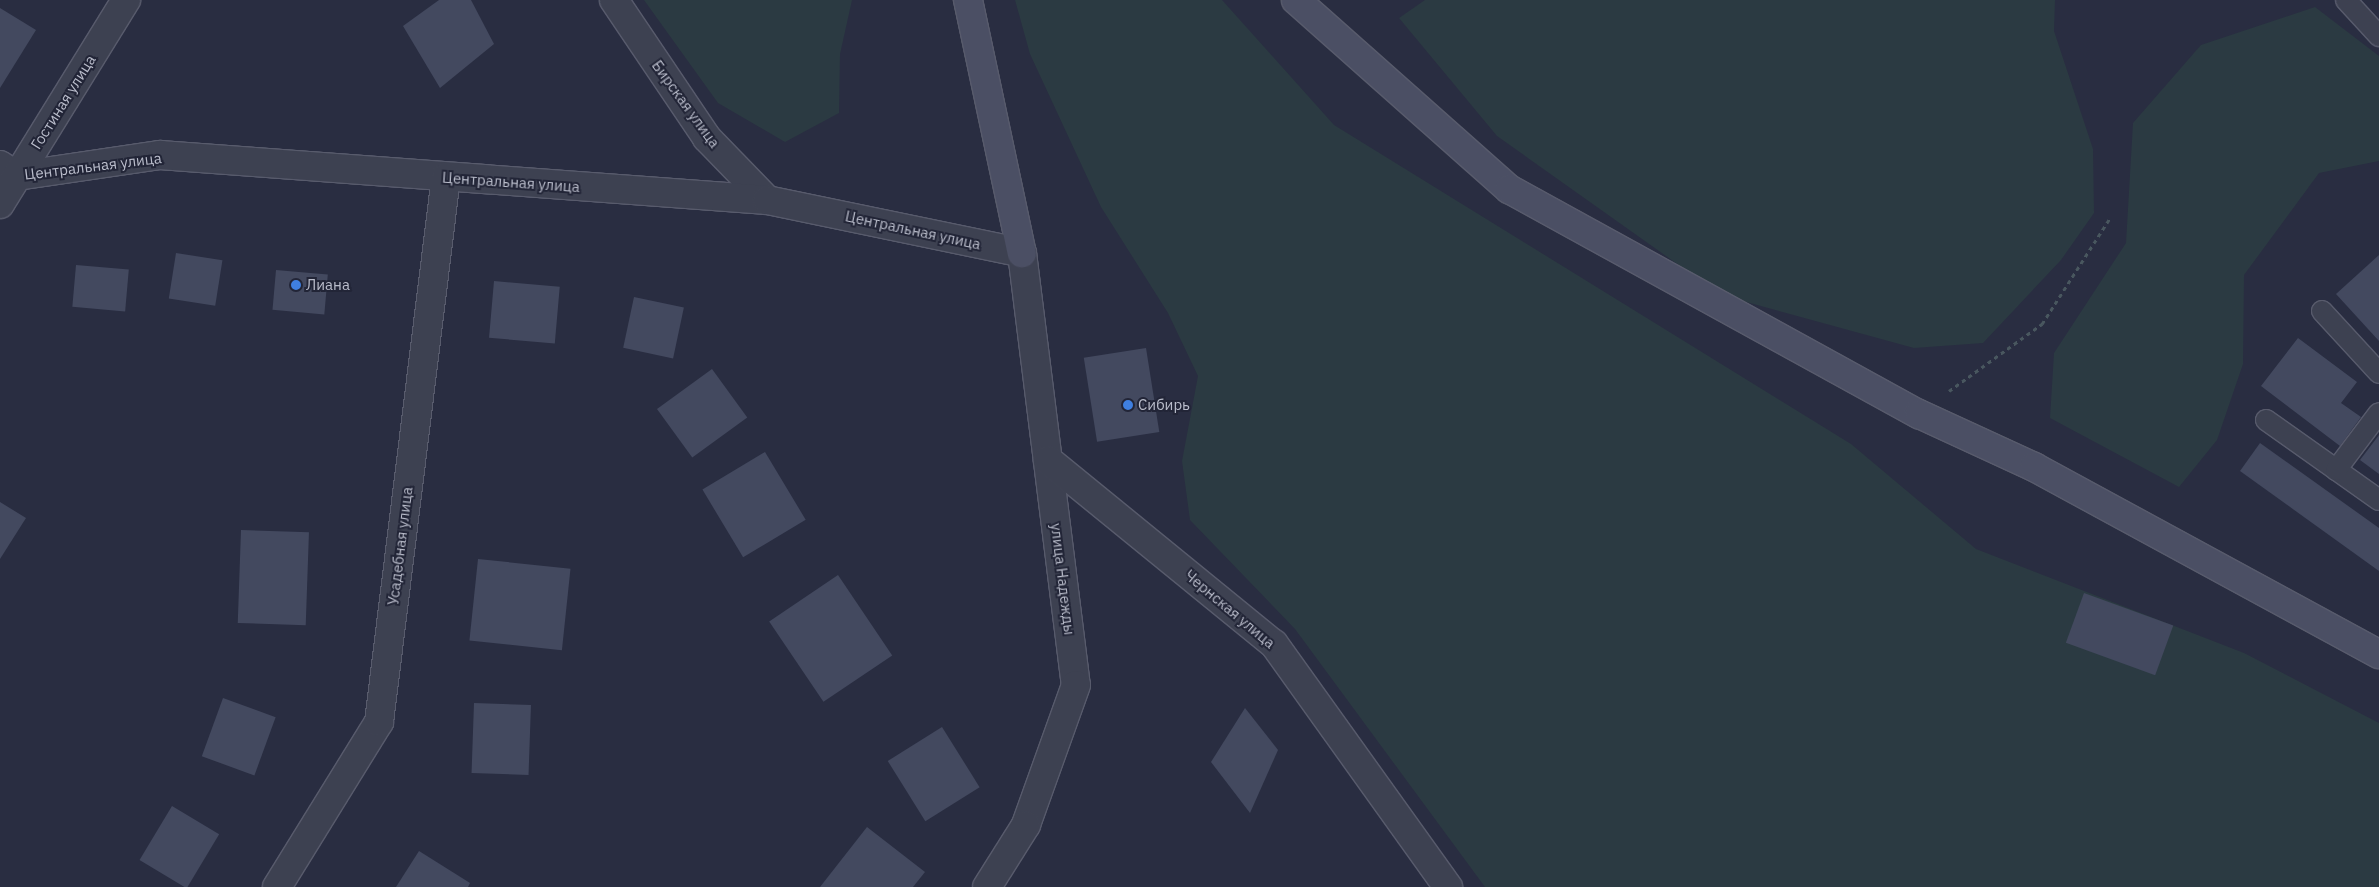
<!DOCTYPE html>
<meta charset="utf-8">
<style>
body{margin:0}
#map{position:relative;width:2379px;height:887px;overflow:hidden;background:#292d41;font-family:"IBM Plex Sans",sans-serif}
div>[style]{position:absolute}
.green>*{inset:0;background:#2b3a42}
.building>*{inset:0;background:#43495f;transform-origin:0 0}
.path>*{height:3px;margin-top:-1.5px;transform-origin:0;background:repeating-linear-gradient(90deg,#49575f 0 4px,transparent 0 8px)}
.roads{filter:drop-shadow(1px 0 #585b6c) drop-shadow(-1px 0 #585b6c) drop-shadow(0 1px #585b6c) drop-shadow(0 -1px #585b6c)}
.lane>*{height:20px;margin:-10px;padding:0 10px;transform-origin:10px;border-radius:10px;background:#3d4151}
.street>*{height:28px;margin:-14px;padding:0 14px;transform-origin:14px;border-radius:14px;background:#3d4151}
.secondary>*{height:28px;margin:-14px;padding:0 14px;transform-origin:14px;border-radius:14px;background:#4b4f64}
.dots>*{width:14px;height:14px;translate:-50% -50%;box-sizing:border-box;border:2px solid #222537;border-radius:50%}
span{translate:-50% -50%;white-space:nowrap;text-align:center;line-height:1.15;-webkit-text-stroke:4px #222537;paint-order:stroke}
.street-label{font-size:15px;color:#babdcb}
.poi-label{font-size:15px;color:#babdcb}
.left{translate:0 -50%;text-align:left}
</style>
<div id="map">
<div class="green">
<div style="clip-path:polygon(644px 0,852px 0,840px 54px,839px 113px,785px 142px,718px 103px)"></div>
<div style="clip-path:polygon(1015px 0,1222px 0,1334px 125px,1851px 444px,1976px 549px,2244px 653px,2379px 723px,2379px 887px,1485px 887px,1295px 629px,1190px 520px,1182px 461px,1198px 376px,1168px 313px,1101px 207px,1030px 54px)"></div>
<div style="clip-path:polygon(1425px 0,2055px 0,2054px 31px,2093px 149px,2094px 213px,2061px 260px,1983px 343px,1914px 348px,1721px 295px,1497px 136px,1399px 18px)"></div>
<div style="clip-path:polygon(2315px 7px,2379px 56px,2379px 161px,2319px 173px,2244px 275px,2243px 364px,2217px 440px,2179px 487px,2050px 418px,2054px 353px,2126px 243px,2133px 123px,2201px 45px)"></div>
</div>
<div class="building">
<div style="clip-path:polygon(439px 0,471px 0,494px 44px,440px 88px,403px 26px)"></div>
<div style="clip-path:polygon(0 8px,36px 30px,0 88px)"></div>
<div style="left:176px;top:253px;width:47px;height:46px;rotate:9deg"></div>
<div style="clip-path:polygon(2379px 255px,2379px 341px,2336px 294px)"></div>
<div style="left:76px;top:265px;width:53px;height:42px;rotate:5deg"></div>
<div style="left:276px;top:270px;width:52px;height:40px;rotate:5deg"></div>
<div style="left:494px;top:281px;width:66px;height:57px;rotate:5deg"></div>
<div style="left:634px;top:297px;width:51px;height:52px;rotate:12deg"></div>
<div style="clip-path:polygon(2298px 338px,2357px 382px,2341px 403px,2361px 417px,2340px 446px,2261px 386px)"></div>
<div style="left:1146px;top:348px;width:85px;height:63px;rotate:81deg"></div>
<div style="left:712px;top:369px;width:60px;height:68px;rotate:54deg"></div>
<div style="clip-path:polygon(2379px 435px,2379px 474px,2360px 460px)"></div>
<div style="clip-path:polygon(2260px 443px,2379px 528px,2379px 571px,2240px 471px)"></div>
<div style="left:765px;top:452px;width:79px;height:73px;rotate:59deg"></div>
<div style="clip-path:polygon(0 502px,26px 518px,0 559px)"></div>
<div style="left:241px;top:530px;width:68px;height:93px;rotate:2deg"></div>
<div style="left:478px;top:559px;width:93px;height:82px;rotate:6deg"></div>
<div style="left:838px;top:575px;width:97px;height:83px;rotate:56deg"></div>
<div style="left:2084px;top:593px;width:95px;height:53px;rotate:20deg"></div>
<div style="left:223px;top:698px;width:56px;height:62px;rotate:20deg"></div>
<div style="left:474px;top:703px;width:57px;height:70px;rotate:2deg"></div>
<div style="clip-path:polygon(1245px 708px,1278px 750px,1250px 813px,1211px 762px)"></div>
<div style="left:942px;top:727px;width:71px;height:64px;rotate:58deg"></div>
<div style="left:172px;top:806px;width:55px;height:63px;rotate:31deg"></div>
<div style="clip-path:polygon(867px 827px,925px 872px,913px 887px,820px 887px)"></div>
<div style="clip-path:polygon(419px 851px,470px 883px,468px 887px,396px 887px)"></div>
</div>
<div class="path">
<div style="left:1949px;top:391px;width:115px;rotate:-35.8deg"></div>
<div style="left:2042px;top:324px;width:126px;rotate:-57.3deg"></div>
</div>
<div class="roads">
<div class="lane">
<div style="left:2346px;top:0;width:49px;rotate:47.5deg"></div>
<div style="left:2322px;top:311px;width:84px;rotate:47.4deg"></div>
<div style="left:2266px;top:420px;width:138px;rotate:35.3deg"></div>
<div style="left:2336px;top:470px;width:71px;rotate:-53deg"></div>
</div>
<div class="street">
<div style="left:614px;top:0;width:166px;rotate:56deg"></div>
<div style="left:707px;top:138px;width:86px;rotate:45.9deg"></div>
<div style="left:0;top:165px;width:20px;rotate:33deg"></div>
<div style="left:17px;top:176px;width:145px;rotate:-8.4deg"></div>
<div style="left:160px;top:155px;width:609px;rotate:4.24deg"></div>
<div style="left:767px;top:200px;width:260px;rotate:11.7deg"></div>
<div style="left:1022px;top:253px;width:435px;rotate:82.9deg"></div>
<div style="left:1076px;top:685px;width:149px;rotate:109.7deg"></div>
<div style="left:1026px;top:825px;width:73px;rotate:122.2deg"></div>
<div style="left:0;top:204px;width:240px;rotate:-58.3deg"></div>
<div style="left:1048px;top:460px;width:291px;rotate:39.2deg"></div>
<div style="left:1274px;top:644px;width:299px;rotate:54.4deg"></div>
<div style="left:277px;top:887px;width:194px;rotate:-58.3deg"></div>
<div style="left:379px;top:722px;width:549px;rotate:-82.99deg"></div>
</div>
<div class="secondary">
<div style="left:968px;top:0;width:259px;rotate:78deg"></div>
<div style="left:1296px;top:0;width:285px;rotate:41.6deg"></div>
<div style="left:1509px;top:189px;width:468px;rotate:28.8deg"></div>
<div style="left:1919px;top:414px;width:127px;rotate:24.7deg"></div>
<div style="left:2034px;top:467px;width:392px;rotate:28.5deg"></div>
</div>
</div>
<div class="dots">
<div style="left:296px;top:285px;background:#3f7fe0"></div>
<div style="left:1128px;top:405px;background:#3f7fe0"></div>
</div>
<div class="street-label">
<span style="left:63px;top:102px;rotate:-58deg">Гостиная улица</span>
<span style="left:686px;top:104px;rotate:54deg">Бирская улица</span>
<span style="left:93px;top:166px;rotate:-7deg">Центральная улица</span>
<span style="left:511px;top:182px;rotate:4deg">Центральная улица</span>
<span style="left:913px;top:230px;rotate:12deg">Центральная улица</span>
<span style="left:400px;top:546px;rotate:-83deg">Усадебная улица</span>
<span style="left:1063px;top:579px;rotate:83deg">улица Надежды</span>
<span style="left:1230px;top:609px;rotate:40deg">Чернская улица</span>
</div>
<div class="poi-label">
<span class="left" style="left:306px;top:285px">Лиана</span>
<span class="left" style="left:1138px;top:405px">Сибирь</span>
</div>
</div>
